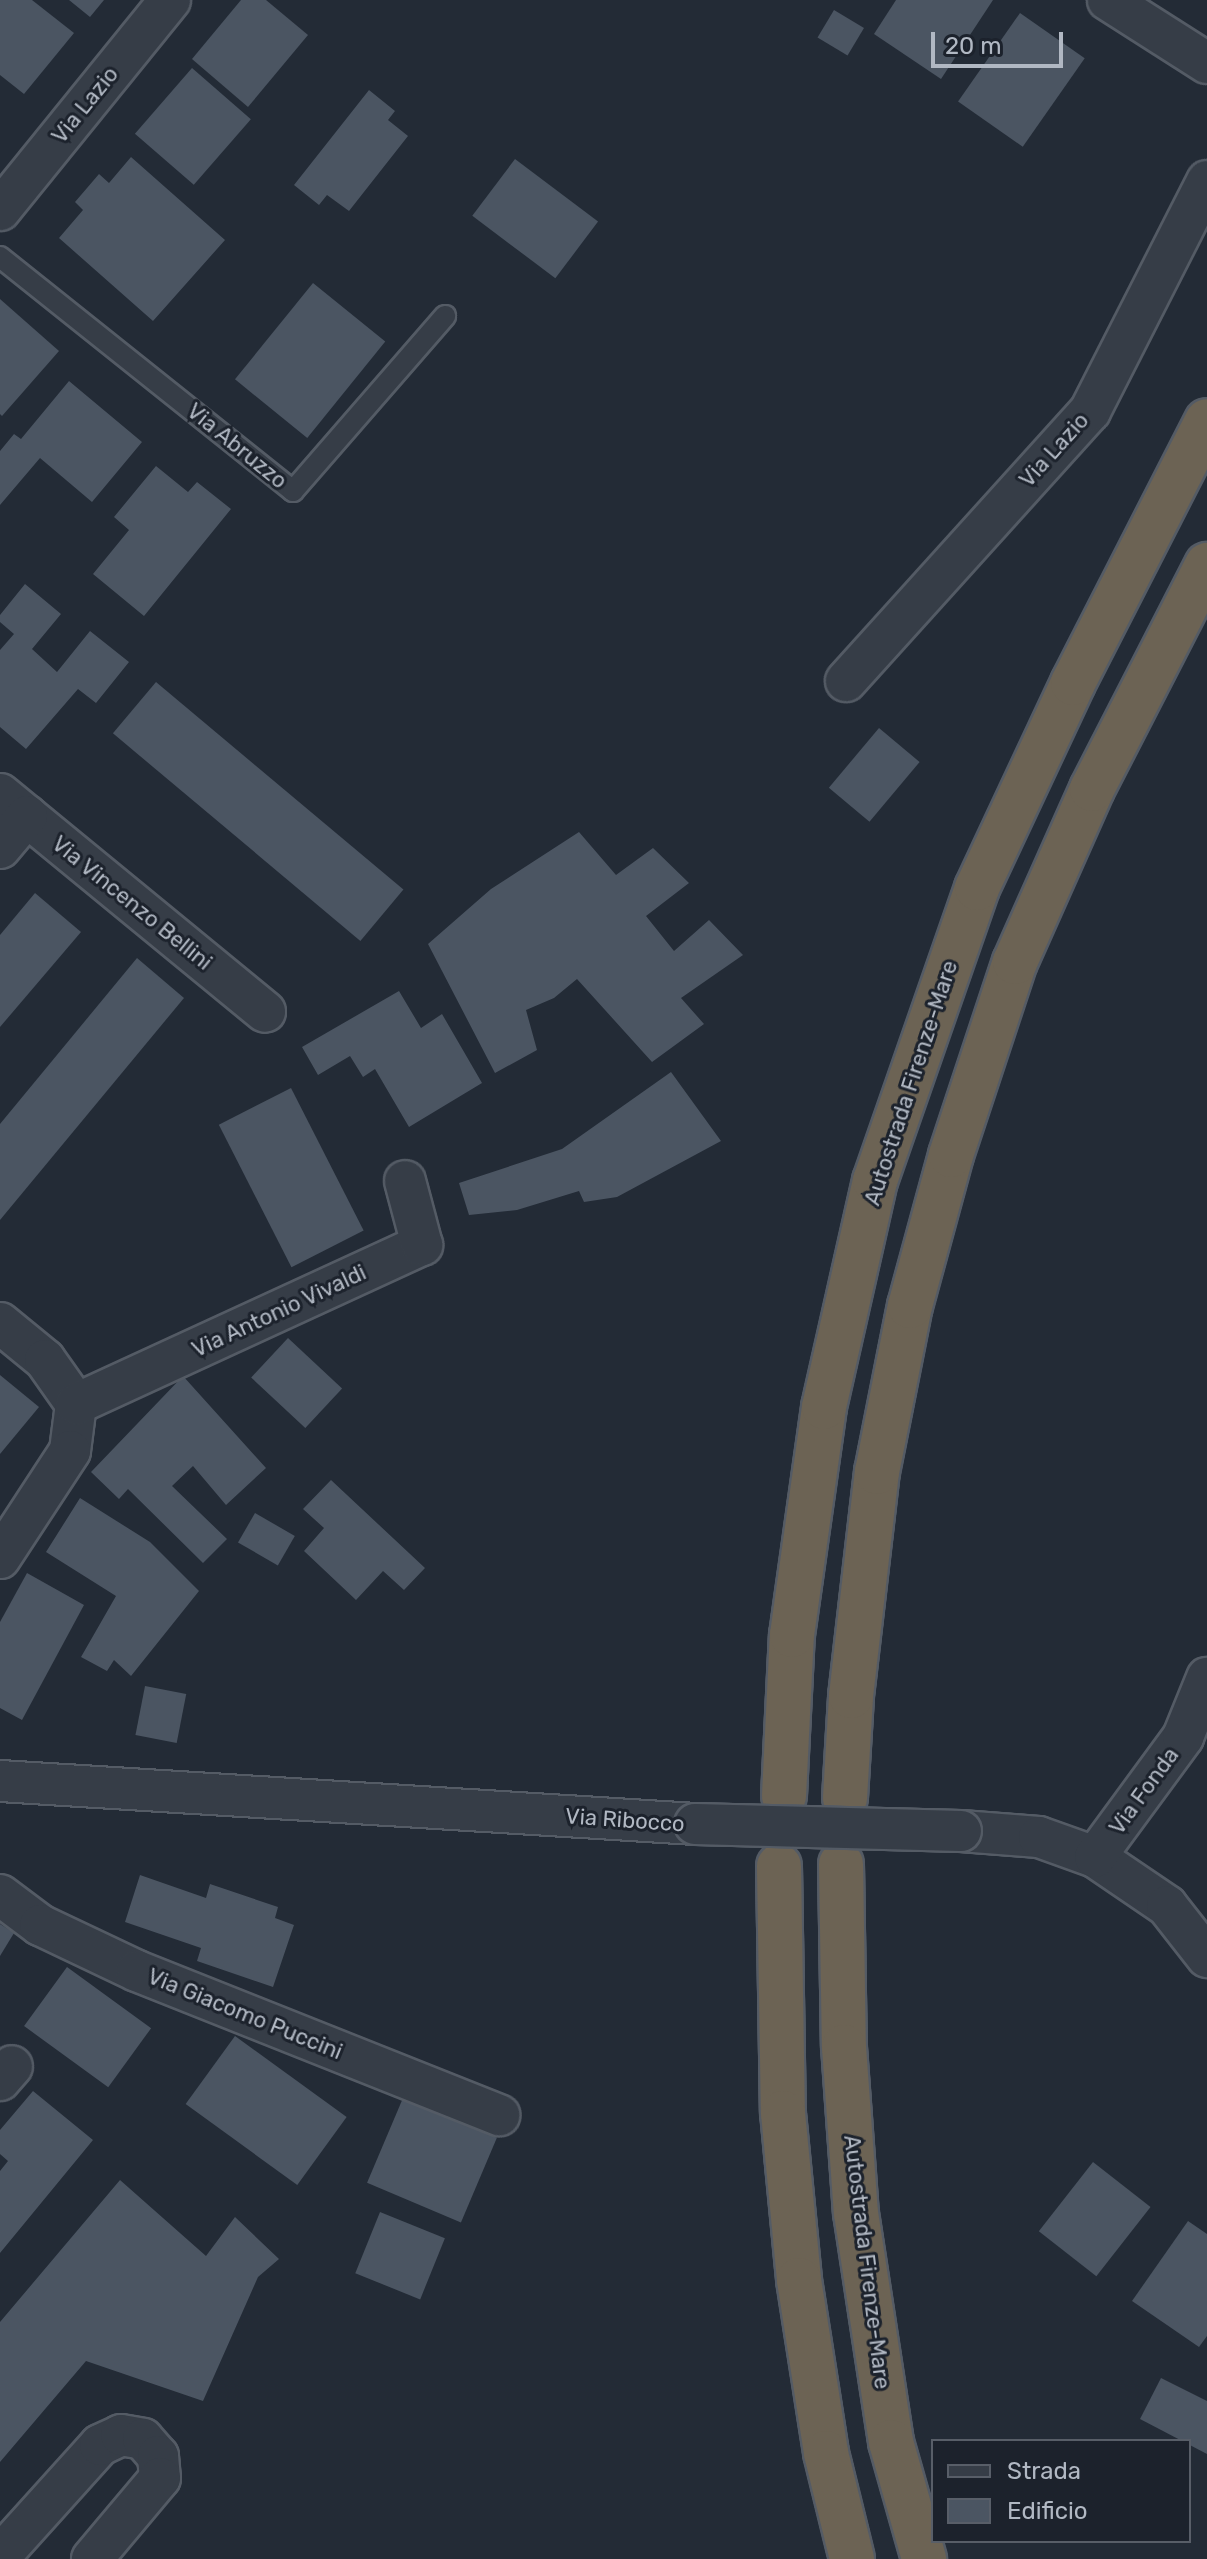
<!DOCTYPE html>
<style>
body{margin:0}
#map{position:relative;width:1207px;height:2559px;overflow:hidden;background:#232b36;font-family:Rubik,sans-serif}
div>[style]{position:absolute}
.building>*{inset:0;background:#4b5562;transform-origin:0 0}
.roads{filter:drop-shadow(2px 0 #545b65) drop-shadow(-2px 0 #545b65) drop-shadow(0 2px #545b65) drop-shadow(0 -2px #545b65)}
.lane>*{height:20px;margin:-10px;padding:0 10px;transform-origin:10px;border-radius:10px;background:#363d47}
.street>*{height:40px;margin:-20px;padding:0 20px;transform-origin:20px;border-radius:20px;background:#363d47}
.highway>*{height:44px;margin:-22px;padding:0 22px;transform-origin:22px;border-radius:22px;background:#6c6354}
.bridges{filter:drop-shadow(2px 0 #545b65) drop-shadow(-2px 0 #545b65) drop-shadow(0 2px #545b65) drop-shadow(0 -2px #545b65)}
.street-bridge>*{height:40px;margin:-20px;padding:0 20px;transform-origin:20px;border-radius:20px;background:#363d47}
span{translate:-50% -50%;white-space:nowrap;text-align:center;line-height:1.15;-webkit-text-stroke:6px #1c222c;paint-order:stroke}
.street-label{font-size:22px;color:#b1b8c3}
.legend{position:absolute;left:931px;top:2439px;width:260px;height:104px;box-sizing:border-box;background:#1c222c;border:2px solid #585e68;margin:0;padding:10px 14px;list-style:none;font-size:24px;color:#b1b8c3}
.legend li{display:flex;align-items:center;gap:16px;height:40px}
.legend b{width:40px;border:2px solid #585e68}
.scale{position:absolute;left:931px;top:32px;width:132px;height:36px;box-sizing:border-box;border:4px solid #b1b8c3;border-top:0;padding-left:10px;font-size:24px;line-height:28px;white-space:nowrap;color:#b1b8c3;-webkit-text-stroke:6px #1c222c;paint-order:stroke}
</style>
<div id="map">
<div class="building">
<div style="clip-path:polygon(0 0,32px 0,74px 33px,24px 94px,0 75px)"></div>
<div style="clip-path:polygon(69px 0,104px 0,90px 17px)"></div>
<div style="clip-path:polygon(241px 0,266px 0,308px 35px,248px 107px,192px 59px)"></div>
<div style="clip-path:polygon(896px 0,993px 0,941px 79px,874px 34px)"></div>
<div style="left:834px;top:10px;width:35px;height:32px;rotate:31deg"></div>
<div style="left:1020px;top:13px;width:79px;height:108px;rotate:35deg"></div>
<div style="left:192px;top:68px;width:78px;height:87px;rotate:41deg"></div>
<div style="clip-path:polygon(369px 90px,395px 111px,388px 120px,408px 136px,349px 211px,327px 195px,319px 205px,294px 185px)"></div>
<div style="clip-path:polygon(131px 157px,225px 240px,153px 321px,59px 238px,83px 210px,75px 202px,99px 174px,109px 183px)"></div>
<div style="left:515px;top:159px;width:104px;height:71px;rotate:37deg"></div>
<div style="left:313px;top:283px;width:93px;height:124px;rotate:39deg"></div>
<div style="clip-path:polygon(0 299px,59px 351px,2px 416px,0 414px)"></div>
<div style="clip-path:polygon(69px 381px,142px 442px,92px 502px,40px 458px,0 505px,0 451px,14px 434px,21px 439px)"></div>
<div style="clip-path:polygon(156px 466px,188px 492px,197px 482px,231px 509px,144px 616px,93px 574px,129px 530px,114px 517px)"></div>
<div style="clip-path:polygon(25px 584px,61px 614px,32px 649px,57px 672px,90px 631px,129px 662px,96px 703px,78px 689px,26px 749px,0 727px,0 650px,14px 634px,0 622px,0 615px)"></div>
<div style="left:156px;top:682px;width:323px;height:67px;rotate:40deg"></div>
<div style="left:879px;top:728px;width:53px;height:78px;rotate:40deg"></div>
<div style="clip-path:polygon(579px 832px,616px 875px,653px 848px,689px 883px,646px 916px,674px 951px,709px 920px,743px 955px,681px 998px,704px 1024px,652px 1062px,577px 979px,554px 998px,526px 1010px,537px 1050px,495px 1073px,428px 944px,491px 889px)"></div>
<div style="clip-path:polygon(35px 893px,81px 932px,0 1027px,0 935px)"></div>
<div style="clip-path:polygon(137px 958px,184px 998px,0 1220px,0 1124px)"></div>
<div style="clip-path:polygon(399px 991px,421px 1028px,442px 1014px,482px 1083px,409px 1127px,375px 1069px,363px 1077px,350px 1056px,318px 1075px,302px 1047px)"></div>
<div style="clip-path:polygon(671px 1072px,721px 1141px,617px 1197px,584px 1202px,579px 1191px,517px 1210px,469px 1215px,459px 1183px,562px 1149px)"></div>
<div style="left:291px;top:1088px;width:160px;height:81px;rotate:63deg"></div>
<div style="left:288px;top:1338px;width:74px;height:54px;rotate:43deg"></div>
<div style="clip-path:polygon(0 1375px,39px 1407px,0 1454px)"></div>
<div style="clip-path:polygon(183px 1376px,266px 1468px,226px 1505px,193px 1466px,172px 1486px,227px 1539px,203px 1563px,128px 1489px,119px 1499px,91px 1472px)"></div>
<div style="clip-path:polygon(331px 1480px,425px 1568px,404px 1590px,383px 1571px,356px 1600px,304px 1551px,324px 1528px,303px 1509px)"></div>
<div style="clip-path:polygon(80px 1498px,150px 1542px,199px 1591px,131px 1676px,114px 1660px,107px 1671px,81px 1657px,116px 1596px,46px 1552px)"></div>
<div style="left:255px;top:1513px;width:46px;height:34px;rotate:30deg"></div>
<div style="clip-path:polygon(27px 1573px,84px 1605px,22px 1720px,0 1708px,0 1622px)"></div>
<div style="left:145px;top:1686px;width:42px;height:50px;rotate:11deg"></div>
<div style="clip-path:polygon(140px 1875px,206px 1898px,210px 1884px,278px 1907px,275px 1918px,294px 1925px,273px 1987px,197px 1961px,201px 1948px,125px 1922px)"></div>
<div style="clip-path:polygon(0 1924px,14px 1933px,0 1956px)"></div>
<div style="left:67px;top:1967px;width:104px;height:73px;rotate:36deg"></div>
<div style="left:235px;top:2036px;width:138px;height:84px;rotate:36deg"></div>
<div style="clip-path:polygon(33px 2091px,93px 2140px,0 2253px,0 2171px,8px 2161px,0 2154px,0 2130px)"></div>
<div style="left:403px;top:2098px;width:102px;height:92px;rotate:23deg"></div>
<div style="left:1093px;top:2162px;width:73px;height:88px;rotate:38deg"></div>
<div style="clip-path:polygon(120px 2180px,206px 2256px,235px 2217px,279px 2259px,258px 2277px,203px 2401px,86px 2361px,0 2462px,0 2322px)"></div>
<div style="left:380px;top:2212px;width:70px;height:66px;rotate:22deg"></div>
<div style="clip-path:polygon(1188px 2221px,1207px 2234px,1207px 2336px,1199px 2347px,1132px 2301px)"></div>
<div style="clip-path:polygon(1161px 2378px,1207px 2401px,1207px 2454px,1140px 2419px)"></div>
</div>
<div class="roads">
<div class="lane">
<div style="left:0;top:257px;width:375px;rotate:38.6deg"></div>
<div style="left:293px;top:491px;width:232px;rotate:-49deg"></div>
</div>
<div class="street">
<div style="left:1108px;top:0;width:117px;rotate:32.5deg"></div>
<div style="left:0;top:210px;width:270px;rotate:-51deg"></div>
<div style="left:846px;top:681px;width:364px;rotate:-47.9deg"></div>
<div style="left:1090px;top:411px;width:258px;rotate:-63deg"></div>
<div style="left:0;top:794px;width:343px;rotate:39.4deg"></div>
<div style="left:0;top:848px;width:42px;rotate:-49.8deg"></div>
<div style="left:0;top:1323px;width:58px;rotate:39.4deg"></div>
<div style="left:45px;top:1360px;width:54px;rotate:54.8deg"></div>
<div style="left:76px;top:1404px;width:47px;rotate:97.3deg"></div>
<div style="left:70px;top:1451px;width:128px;rotate:123.2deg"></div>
<div style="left:76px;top:1404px;width:381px;rotate:-24.7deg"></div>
<div style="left:422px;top:1245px;width:66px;rotate:-104.9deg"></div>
<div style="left:0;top:1781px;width:696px;rotate:3.54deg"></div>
<div style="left:961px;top:1831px;width:78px;rotate:4.4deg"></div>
<div style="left:1039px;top:1837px;width:59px;rotate:19.7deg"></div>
<div style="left:1095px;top:1857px;width:87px;rotate:34.2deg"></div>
<div style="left:1167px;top:1906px;width:65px;rotate:51.9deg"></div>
<div style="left:1095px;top:1857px;width:149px;rotate:-53.7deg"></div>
<div style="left:1183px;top:1737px;width:64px;rotate:-67.9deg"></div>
<div style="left:0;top:1895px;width:50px;rotate:36.9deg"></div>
<div style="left:40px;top:1925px;width:107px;rotate:25.4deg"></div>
<div style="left:137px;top:1971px;width:390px;rotate:21.7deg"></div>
<div style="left:0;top:2080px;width:18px;rotate:-49deg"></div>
<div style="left:0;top:2556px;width:149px;rotate:-48deg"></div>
<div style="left:100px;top:2445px;width:23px;rotate:-25deg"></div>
<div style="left:121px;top:2435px;width:22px;rotate:10deg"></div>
<div style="left:143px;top:2439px;width:23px;rotate:49deg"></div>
<div style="left:158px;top:2456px;width:22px;rotate:85deg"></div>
<div style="left:160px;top:2478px;width:106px;rotate:130deg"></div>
</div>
<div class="highway">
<div style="left:784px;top:1796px;width:161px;rotate:-87.2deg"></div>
<div style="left:792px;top:1635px;width:230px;rotate:-82deg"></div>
<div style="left:824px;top:1407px;width:232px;rotate:-77.3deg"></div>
<div style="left:875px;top:1181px;width:310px;rotate:-70.8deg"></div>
<div style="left:977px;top:888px;width:226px;rotate:-64.9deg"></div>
<div style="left:1073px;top:683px;width:294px;rotate:-62.9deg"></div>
<div style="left:845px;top:1798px;width:102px;rotate:-86.6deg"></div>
<div style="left:851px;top:1696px;width:226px;rotate:-83.4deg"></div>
<div style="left:877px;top:1472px;width:169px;rotate:-78.8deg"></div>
<div style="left:910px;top:1306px;width:156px;rotate:-74.8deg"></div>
<div style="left:951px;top:1155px;width:203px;rotate:-71.7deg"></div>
<div style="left:1015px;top:962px;width:189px;rotate:-66deg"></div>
<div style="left:1092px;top:789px;width:252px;rotate:-62.8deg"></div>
<div style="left:841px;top:1864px;width:183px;rotate:89.1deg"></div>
<div style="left:844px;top:2047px;width:166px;rotate:85.9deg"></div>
<div style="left:856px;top:2213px;width:232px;rotate:81.3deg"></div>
<div style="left:891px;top:2442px;width:122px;rotate:74.2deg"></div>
<div style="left:779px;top:1866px;width:247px;rotate:89.1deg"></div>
<div style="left:783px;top:2113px;width:168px;rotate:84.5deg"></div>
<div style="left:799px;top:2280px;width:175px;rotate:81.1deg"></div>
<div style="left:826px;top:2453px;width:109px;rotate:76.2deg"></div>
</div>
</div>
<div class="bridges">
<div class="street-bridge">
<div style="left:695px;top:1824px;width:266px;rotate:1.5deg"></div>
</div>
</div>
<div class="street-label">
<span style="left:85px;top:105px;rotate:-51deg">Via Lazio</span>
<span style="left:237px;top:446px;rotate:39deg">Via Abruzzo</span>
<span style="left:1054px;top:450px;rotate:-48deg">Via Lazio</span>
<span style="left:132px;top:903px;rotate:39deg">Via Vincenzo Bellini</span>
<span style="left:911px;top:1083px;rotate:-72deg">Autostrada Firenze-Mare</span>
<span style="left:279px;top:1311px;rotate:-25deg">Via Antonio Vivaldi</span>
<span style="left:1144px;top:1791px;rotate:-54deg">Via Fonda</span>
<span style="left:625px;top:1820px;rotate:4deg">Via Ribocco</span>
<span style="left:245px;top:2014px;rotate:22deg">Via Giacomo Puccini</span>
<span style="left:867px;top:2262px;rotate:83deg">Autostrada Firenze-Mare</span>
</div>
<ul class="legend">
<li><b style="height:10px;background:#363d47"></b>Strada</li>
<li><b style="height:22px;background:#4b5562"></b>Edificio</li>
</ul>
<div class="scale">20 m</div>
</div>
